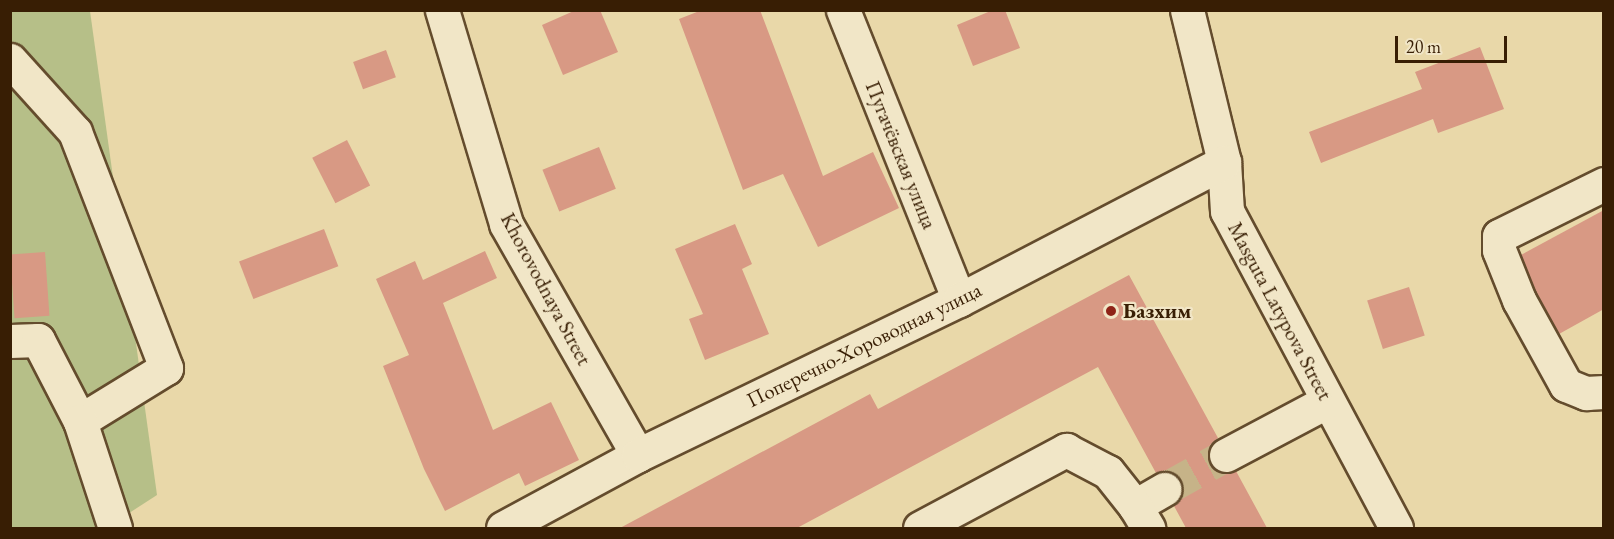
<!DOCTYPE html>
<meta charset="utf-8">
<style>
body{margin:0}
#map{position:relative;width:1614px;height:539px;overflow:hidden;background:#e9d8a9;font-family:"EB Garamond",serif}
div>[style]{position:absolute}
.green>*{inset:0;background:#b6bf88}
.building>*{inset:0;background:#d89984;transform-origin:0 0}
.minor-tunnel>*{height:33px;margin-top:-16.5px;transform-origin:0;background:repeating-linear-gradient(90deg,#c6b388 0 33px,transparent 0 49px)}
.roads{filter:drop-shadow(2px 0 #644c2d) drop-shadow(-2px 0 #644c2d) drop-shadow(0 2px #644c2d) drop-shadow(0 -2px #644c2d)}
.minor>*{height:33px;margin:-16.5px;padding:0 16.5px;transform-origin:16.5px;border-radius:16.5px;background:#f1e6c7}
.dots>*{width:16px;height:16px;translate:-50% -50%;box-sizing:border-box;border:3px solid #f1e6c7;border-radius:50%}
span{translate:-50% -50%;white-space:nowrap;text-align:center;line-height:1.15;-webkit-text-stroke:4.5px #f1e6c7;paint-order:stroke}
.street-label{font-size:21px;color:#381e04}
.poi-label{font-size:21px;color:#381e04;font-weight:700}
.left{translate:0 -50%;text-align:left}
.frame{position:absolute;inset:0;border:12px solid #381e04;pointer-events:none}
.scale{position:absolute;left:1395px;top:36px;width:112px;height:27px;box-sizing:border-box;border:3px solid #381e04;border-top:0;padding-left:8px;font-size:18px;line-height:21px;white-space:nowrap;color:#381e04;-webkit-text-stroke:4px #f1e6c7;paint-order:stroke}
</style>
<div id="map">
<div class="green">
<div style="clip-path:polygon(10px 11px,90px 11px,157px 495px,106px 528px,11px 528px)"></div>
</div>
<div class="building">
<div style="clip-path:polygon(576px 10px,600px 10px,618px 52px,563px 75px,542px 25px)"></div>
<div style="clip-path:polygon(702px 10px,760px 10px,823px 176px,873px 152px,899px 208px,818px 247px,783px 174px,743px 190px,679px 19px)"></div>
<div style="clip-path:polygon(993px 10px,1005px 10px,1020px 48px,973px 66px,957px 25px)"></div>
<div style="clip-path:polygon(1480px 47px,1504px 109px,1438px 133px,1433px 119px,1321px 163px,1309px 132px,1422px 89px,1415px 72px)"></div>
<div style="left:386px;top:50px;width:29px;height:35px;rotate:70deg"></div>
<div style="left:347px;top:140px;width:51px;height:39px;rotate:63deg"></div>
<div style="left:599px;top:147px;width:45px;height:61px;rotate:68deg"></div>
<div style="clip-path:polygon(1604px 210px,1604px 309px,1559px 334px,1536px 292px,1521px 255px)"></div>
<div style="clip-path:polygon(735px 224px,752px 264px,742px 269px,769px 334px,705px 360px,689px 319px,703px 314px,675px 249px)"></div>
<div style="left:324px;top:229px;width:40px;height:91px;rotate:69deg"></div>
<div style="clip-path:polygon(485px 251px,497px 278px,443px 303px,493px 430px,551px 402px,579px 460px,525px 486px,519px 473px,445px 511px,424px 469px,383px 366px,409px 355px,376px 279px,415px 261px,423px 280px)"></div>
<div style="left:45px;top:252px;width:64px;height:35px;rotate:86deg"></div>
<div style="clip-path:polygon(1129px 275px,1218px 438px,1210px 445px,1207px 454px,1210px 464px,1217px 471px,1225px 474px,1236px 471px,1267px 528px,1186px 528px,1174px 506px,1181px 498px,1184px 489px,1182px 480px,1174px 473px,1166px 470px,1156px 473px,1098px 367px,797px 528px,620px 528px,870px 394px,878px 409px)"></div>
<div style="left:1409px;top:287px;width:51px;height:44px;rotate:72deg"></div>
</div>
<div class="minor-tunnel">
<div style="left:1165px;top:489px;width:70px;rotate:-29.1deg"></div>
</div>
<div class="roads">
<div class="minor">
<div style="left:442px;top:10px;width:223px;rotate:73.3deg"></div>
<div style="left:506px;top:224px;width:266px;rotate:60.3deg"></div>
<div style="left:843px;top:10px;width:312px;rotate:68.2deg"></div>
<div style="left:1187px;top:10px;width:156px;rotate:76.3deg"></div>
<div style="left:1224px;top:162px;width:49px;rotate:86.5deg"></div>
<div style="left:1227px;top:211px;width:359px;rotate:61.9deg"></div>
<div style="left:10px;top:60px;width:97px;rotate:47.9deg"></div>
<div style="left:75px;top:132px;width:253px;rotate:68.9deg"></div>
<div style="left:166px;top:368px;width:101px;rotate:148.4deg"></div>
<div style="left:1604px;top:184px;width:117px;rotate:153.7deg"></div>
<div style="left:1499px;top:236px;width:14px;rotate:90deg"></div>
<div style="left:1499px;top:250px;width:54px;rotate:68.2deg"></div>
<div style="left:1519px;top:300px;width:97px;rotate:61.1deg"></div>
<div style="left:1566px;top:385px;width:22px;rotate:22deg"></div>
<div style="left:1586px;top:393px;width:18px;rotate:-3deg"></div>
<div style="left:10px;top:341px;width:28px;rotate:-2deg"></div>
<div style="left:38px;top:340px;width:91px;rotate:62.6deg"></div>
<div style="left:80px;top:421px;width:113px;rotate:71.9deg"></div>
<div style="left:1226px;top:455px;width:115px;rotate:-27.9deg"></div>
<div style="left:1135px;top:506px;width:34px;rotate:-30deg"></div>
<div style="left:503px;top:528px;width:153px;rotate:-28.4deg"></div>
<div style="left:638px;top:455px;width:356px;rotate:-25.8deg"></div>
<div style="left:959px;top:300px;width:299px;rotate:-27.5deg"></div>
<div style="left:920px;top:528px;width:166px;rotate:-28.1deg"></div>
<div style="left:1066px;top:450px;width:47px;rotate:27.6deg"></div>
<div style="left:1108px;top:472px;width:43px;rotate:51.5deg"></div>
<div style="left:1135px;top:506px;width:26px;rotate:59deg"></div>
</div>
</div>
<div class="dots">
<div style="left:1111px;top:311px;background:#8f2418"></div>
</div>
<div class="street-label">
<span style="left:901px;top:155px;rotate:68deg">Пугачёвская улица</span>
<span style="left:546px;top:289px;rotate:62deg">Khorovodnaya Street</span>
<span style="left:1280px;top:311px;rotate:62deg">Masguta Latypova Street</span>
<span style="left:864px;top:345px;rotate:-26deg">Поперечно-Хороводная улица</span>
</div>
<div class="poi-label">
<span class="left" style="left:1123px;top:311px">Базхим</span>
</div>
<div class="frame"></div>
<div class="scale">20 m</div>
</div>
